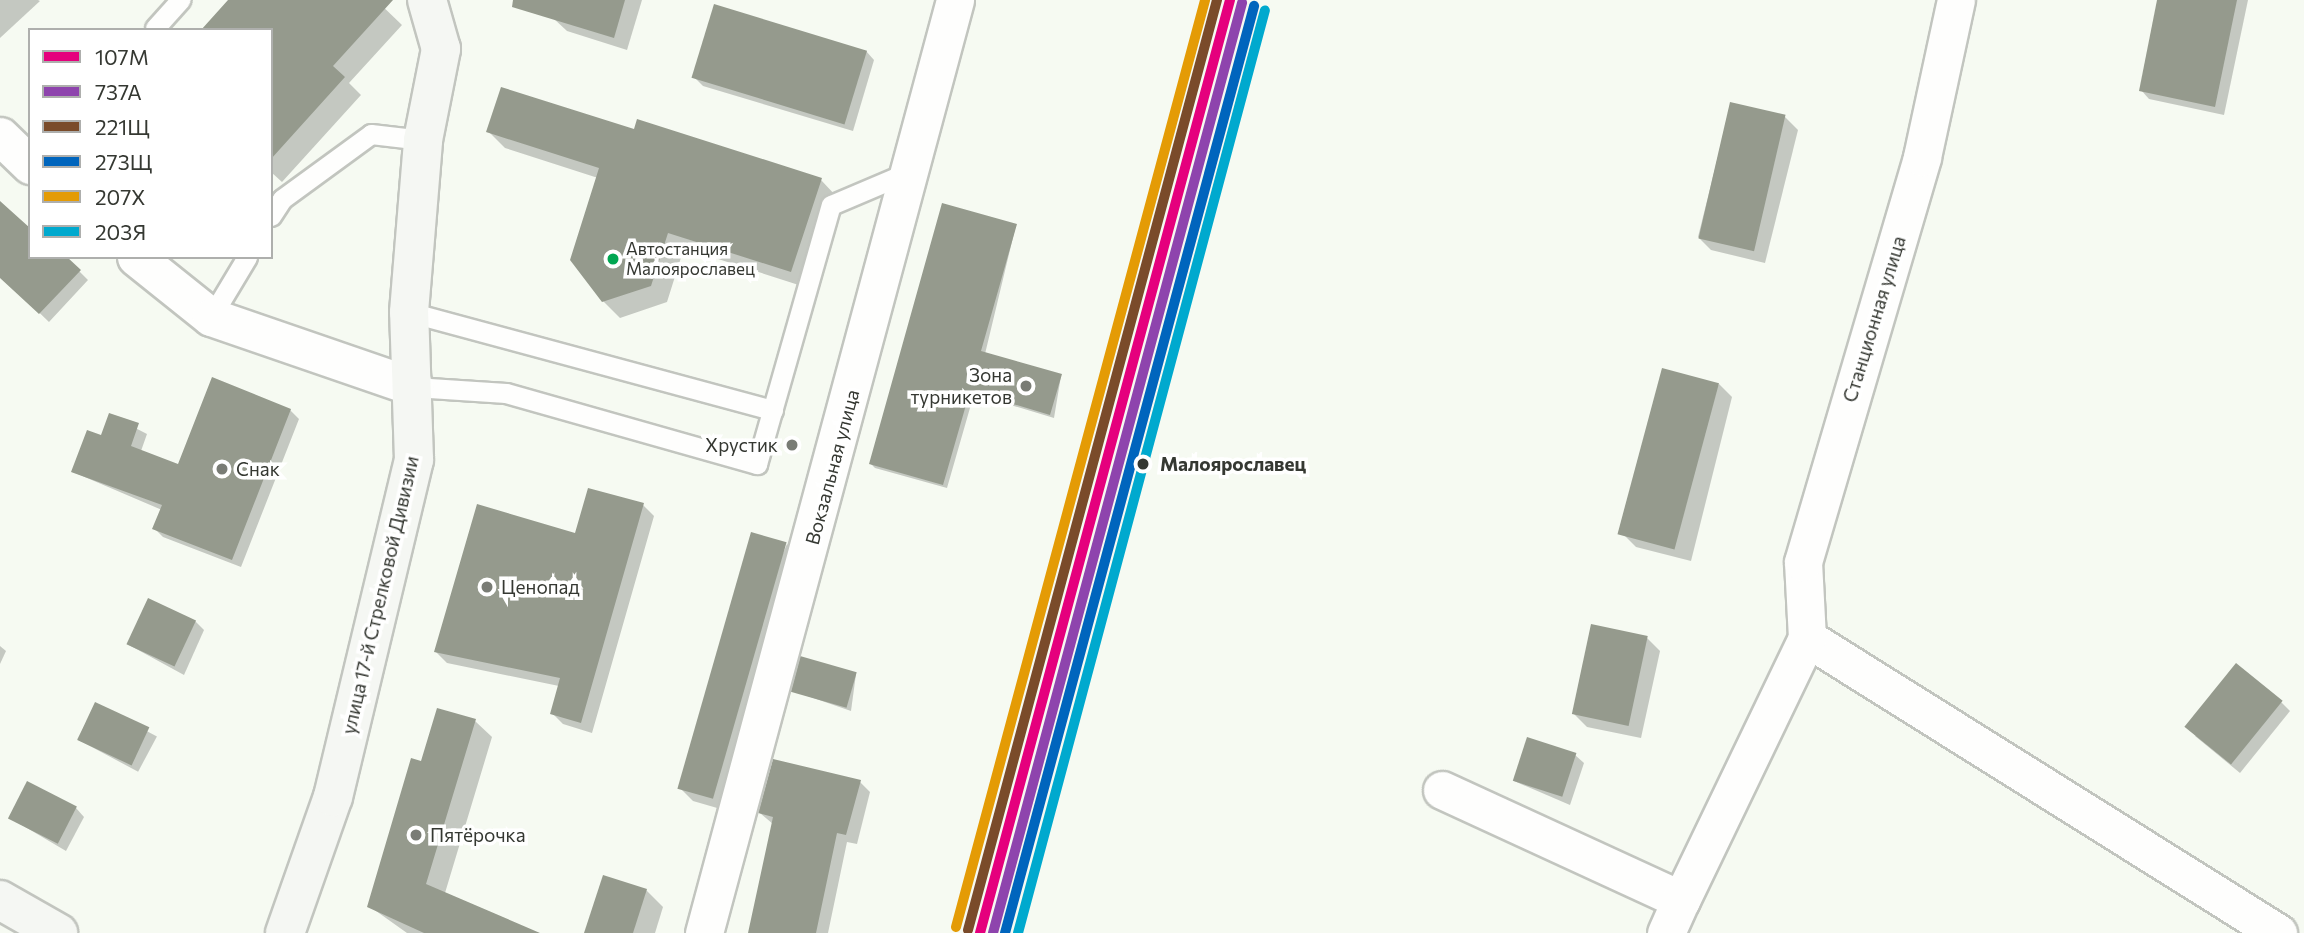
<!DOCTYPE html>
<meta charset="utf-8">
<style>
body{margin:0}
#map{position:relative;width:2304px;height:933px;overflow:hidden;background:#f6faf2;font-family:Commissioner,sans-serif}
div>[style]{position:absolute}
.shadow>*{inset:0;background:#0003;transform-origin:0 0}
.building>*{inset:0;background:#959a8d;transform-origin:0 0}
.roads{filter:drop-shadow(2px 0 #c2c5bf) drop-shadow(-2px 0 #c2c5bf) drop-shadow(0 2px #c2c5bf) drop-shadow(0 -2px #c2c5bf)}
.service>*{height:19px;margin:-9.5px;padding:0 9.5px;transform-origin:9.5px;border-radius:9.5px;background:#fefefd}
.minor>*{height:37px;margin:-18.5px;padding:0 18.5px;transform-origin:18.5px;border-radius:18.5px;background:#fefefd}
.secondary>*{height:38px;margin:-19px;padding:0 19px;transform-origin:19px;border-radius:19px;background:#f5f7f3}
.rail-1>*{height:10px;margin:-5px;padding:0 5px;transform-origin:5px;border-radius:5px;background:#e5007d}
.rail-2>*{height:10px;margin:-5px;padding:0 5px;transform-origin:5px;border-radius:5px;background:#8e44ad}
.rail-3>*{height:10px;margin:-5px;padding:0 5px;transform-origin:5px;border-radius:5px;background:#7a4b2a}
.rail-4>*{height:10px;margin:-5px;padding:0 5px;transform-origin:5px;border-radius:5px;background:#0065bd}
.rail-5>*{height:10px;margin:-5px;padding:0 5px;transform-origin:5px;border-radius:5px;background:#e49b05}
.rail-6>*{height:10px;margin:-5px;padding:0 5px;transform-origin:5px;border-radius:5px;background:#00a9ce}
.dots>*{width:19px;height:19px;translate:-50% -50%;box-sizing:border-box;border:4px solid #fff;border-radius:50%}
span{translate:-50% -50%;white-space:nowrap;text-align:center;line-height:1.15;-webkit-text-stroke:7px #fff;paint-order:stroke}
.bus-label{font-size:17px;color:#353832}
.left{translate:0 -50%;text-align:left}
.street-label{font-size:19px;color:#353832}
.poi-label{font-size:19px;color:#353832}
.right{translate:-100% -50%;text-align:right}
.stop-label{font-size:19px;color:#353832;font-weight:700}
.legend{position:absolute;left:28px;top:28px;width:245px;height:231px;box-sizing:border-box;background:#fff;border:2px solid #aeafad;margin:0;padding:9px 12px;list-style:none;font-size:21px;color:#353832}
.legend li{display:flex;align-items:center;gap:14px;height:35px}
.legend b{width:35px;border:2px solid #aeafad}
</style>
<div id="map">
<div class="shadow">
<div style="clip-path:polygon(0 0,38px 0,40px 1px,0 38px)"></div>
<div style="clip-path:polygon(231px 0,376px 0,402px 25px,349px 83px,361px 95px,282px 182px,271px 172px,271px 30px)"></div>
<div style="clip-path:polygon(559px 0,642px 0,627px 50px,567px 31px,553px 18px)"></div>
<div style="clip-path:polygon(2159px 0,2248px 0,2224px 115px,2149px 99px,2141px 90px)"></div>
<div style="clip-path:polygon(866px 51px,874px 60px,853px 131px,703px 86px,694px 77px)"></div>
<div style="clip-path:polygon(1731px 104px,1785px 117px,1798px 130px,1765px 263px,1711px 250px,1698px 237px)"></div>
<div style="clip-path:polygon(488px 131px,635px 131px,821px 180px,837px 197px,808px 288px,684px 248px,667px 302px,620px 318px,603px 301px,598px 178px,505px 148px)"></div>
<div style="clip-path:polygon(0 202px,30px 257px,79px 271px,88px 280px,49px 322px,23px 297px,0 253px)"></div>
<div style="clip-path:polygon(1016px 225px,985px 354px,1061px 376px,1054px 418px,974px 394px,947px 488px,875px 468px,871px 464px)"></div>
<div style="clip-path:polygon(1719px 384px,1732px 397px,1691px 561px,1636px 547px,1623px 534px)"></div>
<div style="clip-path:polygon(290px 410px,299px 419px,241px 567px,163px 537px,154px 528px,162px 510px,73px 472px,102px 437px,110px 415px,147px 434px,141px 451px,179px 466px)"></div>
<div style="clip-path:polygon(643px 505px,654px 516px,592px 733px,563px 724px,552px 713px,559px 686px,447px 663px,436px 652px,577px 535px)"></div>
<div style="clip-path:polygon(787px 544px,800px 557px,731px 812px,693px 801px,680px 788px)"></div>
<div style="clip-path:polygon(195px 621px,204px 630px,184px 675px,129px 645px)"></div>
<div style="clip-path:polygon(1647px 638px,1660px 651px,1641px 738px,1587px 727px,1574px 714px)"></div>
<div style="clip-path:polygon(0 646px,6px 651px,0 664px)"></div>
<div style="clip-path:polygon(856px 674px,851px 711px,793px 691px)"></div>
<div style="clip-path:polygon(2281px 702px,2290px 711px,2240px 773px,2195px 736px)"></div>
<div style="left:96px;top:704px;width:69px;height:40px;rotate:28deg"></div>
<div style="clip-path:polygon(475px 721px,492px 737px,445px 893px,536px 933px,407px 933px,369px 906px,422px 763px)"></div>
<div style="clip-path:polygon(1575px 755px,1584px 763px,1570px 805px,1514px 781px)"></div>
<div style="clip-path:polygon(860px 782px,870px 792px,857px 844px,847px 842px,828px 933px,750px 933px,773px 824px,760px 813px)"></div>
<div style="clip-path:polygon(76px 808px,84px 817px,66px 851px,10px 818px)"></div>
<div style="clip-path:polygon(646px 890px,663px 907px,655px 933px,586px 933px)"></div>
</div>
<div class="building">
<div style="clip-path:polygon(228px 0,393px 0,333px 66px,345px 77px,271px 159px,271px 30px,201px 30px)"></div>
<div style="clip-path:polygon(513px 0,625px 0,614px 38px,512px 7px)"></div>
<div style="clip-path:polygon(2157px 0,2237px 0,2215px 107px,2139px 91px)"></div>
<div style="left:714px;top:4px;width:160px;height:77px;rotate:17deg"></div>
<div style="clip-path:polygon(501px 87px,634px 129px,637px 119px,822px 178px,791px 272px,668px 233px,651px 286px,602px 302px,570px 260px,599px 168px,486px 132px)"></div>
<div style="left:1730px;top:102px;width:57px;height:140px;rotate:13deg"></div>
<div style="clip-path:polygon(0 201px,30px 228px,30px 257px,67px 257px,81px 270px,39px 314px,0 278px)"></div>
<div style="clip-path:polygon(942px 203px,1017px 224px,981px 351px,1062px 374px,1050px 415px,970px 391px,943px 485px,869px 464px)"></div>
<div style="left:1662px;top:368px;width:59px;height:172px;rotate:15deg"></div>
<div style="clip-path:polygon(212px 377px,291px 409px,232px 560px,152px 529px,162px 505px,71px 472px,87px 430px,101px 435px,109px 413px,139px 423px,131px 446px,178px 464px)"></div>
<div style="clip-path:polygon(588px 488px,644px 503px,581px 723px,550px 714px,560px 678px,434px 652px,477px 504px,575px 533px)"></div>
<div style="left:751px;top:532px;width:37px;height:267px;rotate:16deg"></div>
<div style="left:148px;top:598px;width:53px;height:51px;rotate:25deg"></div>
<div style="left:1591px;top:624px;width:58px;height:92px;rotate:12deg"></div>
<div style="left:800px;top:656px;width:59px;height:37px;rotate:16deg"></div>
<div style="left:2236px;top:663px;width:60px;height:82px;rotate:39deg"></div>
<div style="left:95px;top:702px;width:60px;height:42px;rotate:25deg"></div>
<div style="clip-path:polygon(437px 708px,476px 719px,426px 884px,540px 933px,424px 933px,367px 907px,411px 758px,421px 761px)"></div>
<div style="left:1527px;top:737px;width:52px;height:46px;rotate:18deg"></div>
<div style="clip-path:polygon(773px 759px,861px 780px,846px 835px,837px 833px,816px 933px,748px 933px,773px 817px,758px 813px)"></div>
<div style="left:27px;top:781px;width:56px;height:42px;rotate:27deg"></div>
<div style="clip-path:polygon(603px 875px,647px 889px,633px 933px,584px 933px)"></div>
</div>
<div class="roads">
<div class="service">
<div style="left:155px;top:28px;width:38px;rotate:-48deg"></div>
<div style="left:271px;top:216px;width:20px;rotate:-57deg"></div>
<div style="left:282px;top:199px;width:110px;rotate:-36.1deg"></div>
<div style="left:371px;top:134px;width:52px;rotate:6.6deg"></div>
<div style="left:409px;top:312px;width:377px;rotate:15.1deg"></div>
<div style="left:211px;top:317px;width:70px;rotate:-59deg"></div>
<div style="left:414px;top:387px;width:92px;rotate:3.7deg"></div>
<div style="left:506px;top:393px;width:261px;rotate:15.8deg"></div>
<div style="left:757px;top:464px;width:269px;rotate:-74.1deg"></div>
<div style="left:831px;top:205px;width:87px;rotate:-23deg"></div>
</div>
<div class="minor">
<div style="left:0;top:136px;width:42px;rotate:44deg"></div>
<div style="left:136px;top:257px;width:96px;rotate:38.7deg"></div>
<div style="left:211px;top:317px;width:215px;rotate:19deg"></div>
<div style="left:1807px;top:638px;width:556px;rotate:32.06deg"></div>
<div style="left:1442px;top:790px;width:263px;rotate:24.7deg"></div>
<div style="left:1681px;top:900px;width:291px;rotate:-64.3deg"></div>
<div style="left:1807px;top:638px;width:76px;rotate:-93deg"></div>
<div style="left:1803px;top:562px;width:422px;rotate:-73.6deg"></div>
<div style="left:1922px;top:157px;width:161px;rotate:-77.8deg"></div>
<div style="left:704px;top:933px;width:966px;rotate:-74.94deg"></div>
<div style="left:1666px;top:933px;width:36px;rotate:-66deg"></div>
</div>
<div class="secondary">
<div style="left:0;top:900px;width:67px;rotate:29.6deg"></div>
<div style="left:285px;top:933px;width:144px;rotate:-70.6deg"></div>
<div style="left:333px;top:797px;width:347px;rotate:-76.5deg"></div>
<div style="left:414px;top:460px;width:148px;rotate:-91.9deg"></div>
<div style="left:409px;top:312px;width:173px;rotate:-85.3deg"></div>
<div style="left:423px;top:140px;width:93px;rotate:-78.8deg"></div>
<div style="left:441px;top:49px;width:51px;rotate:-105.9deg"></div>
</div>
</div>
<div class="rail-1">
<div style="left:980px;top:933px;width:966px;rotate:-75deg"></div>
</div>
<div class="rail-2">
<div style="left:993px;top:933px;width:963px;rotate:-75.01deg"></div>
</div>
<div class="rail-3">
<div style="left:968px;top:930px;width:963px;rotate:-75.01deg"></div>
</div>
<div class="rail-4">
<div style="left:1005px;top:933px;width:960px;rotate:-74.96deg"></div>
</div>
<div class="rail-5">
<div style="left:956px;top:927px;width:960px;rotate:-74.96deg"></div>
</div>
<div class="rail-6">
<div style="left:1018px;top:933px;width:955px;rotate:-75.02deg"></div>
</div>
<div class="dots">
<div style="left:613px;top:259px;background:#00a651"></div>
<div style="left:1026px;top:386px;background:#797c75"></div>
<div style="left:792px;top:445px;background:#797c75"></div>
<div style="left:1143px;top:464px;background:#353832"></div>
<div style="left:222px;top:469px;background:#797c75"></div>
<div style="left:487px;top:587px;background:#797c75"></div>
<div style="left:416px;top:835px;background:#797c75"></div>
</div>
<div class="bus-label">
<span class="left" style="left:626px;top:259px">Автостанция<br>Малоярославец</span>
</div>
<div class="street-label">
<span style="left:1874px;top:319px;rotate:-73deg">Станционная улица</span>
<span style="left:832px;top:467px;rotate:-75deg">Вокзальная улица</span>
<span style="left:380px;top:595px;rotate:-77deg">улица 17-й Стрелковой Дивизии</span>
</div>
<div class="poi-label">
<span class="right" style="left:1012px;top:386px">Зона<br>турникетов</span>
<span class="right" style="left:778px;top:445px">Хрустик</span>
<span class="left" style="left:236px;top:469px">Снак</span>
<span class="left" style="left:501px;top:587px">Ценопад</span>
<span class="left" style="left:430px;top:835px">Пятёрочка</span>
</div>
<div class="stop-label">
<span class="left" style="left:1160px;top:464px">Малоярославец</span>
</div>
<ul class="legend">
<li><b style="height:9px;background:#e5007d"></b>107М</li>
<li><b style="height:9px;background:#8e44ad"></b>737А</li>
<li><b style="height:9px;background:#7a4b2a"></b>221Щ</li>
<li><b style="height:9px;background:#0065bd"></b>273Щ</li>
<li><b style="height:9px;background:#e49b05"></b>207Х</li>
<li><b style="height:9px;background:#00a9ce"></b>203Я</li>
</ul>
</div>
